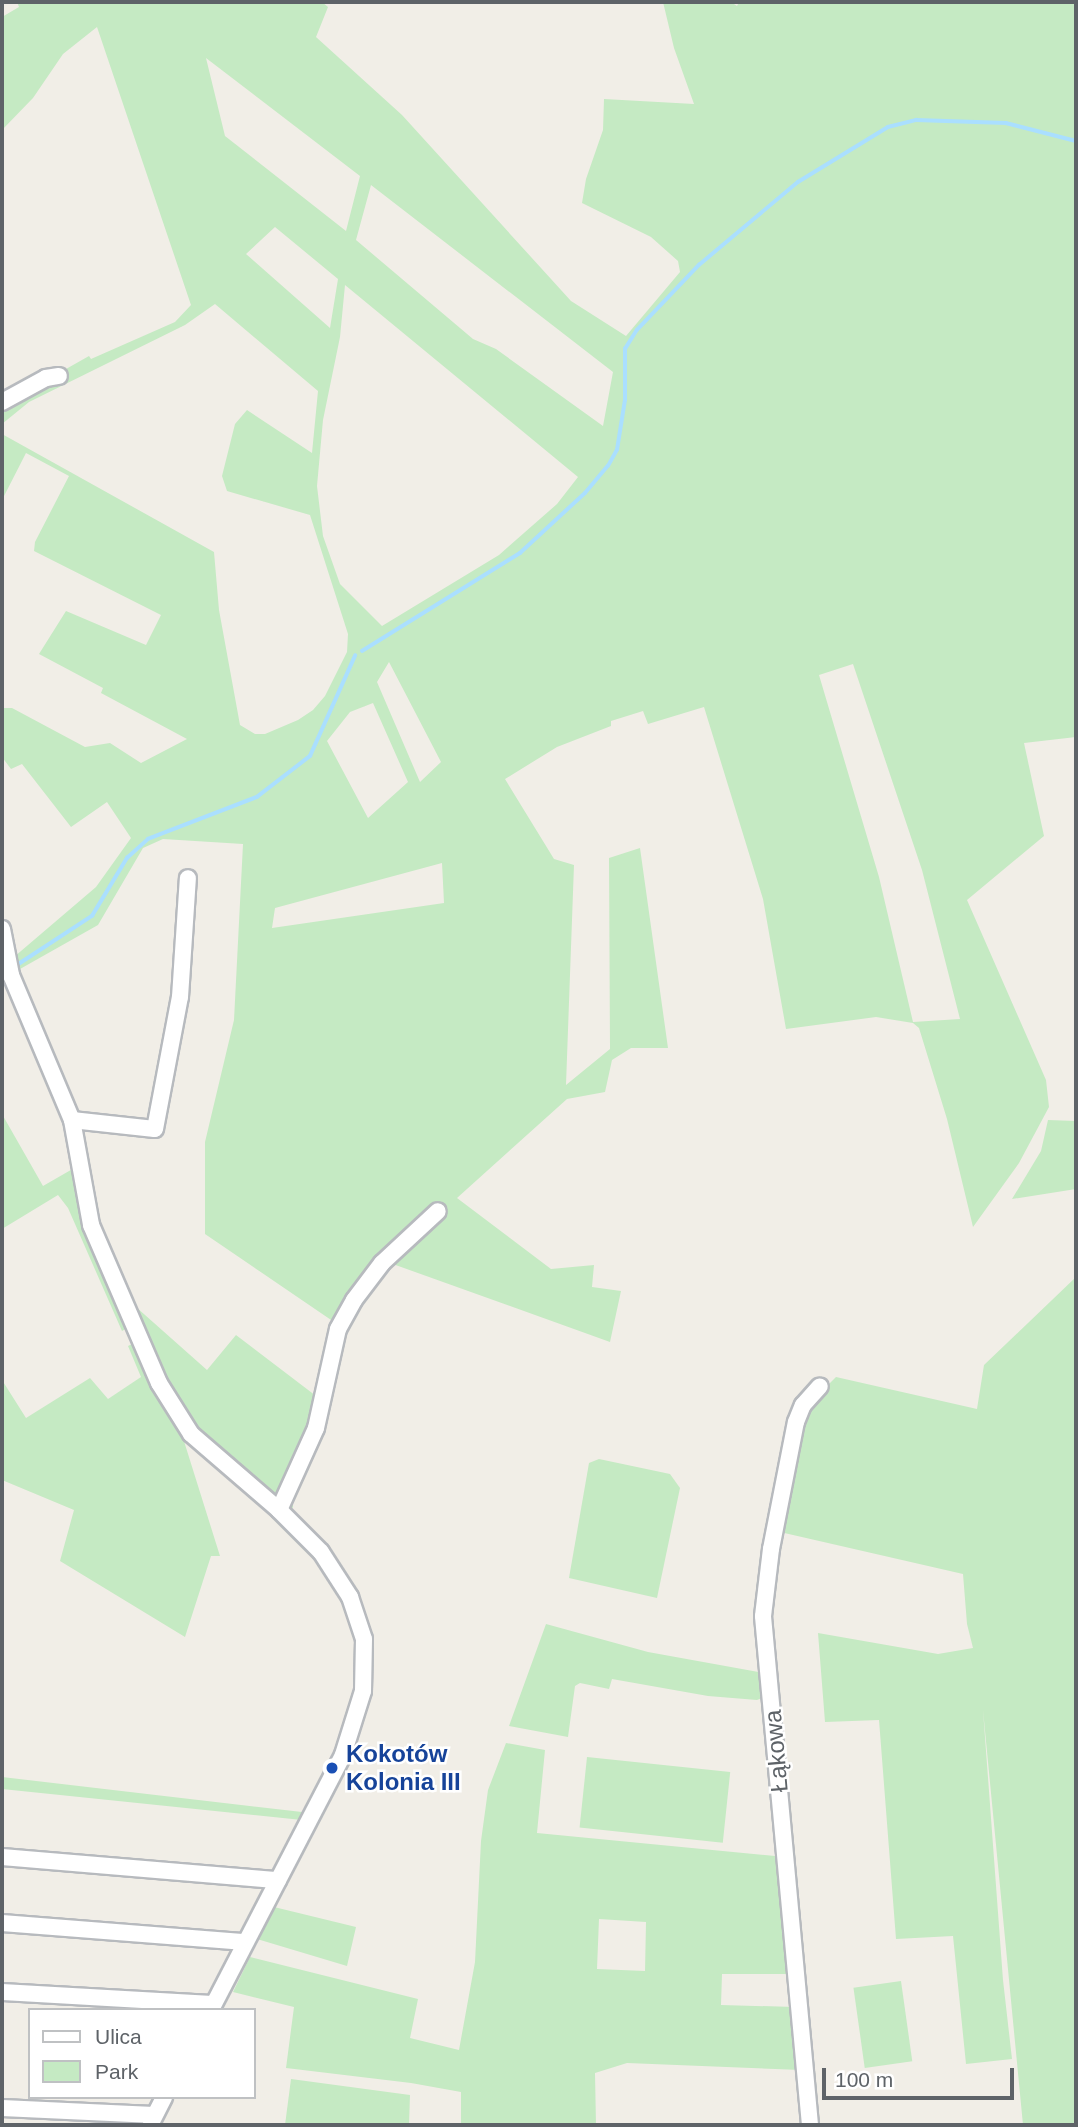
<!DOCTYPE html>
<meta charset="utf-8">
<style>
body{margin:0}
#map{position:relative;width:1078px;height:2127px;overflow:hidden;background:#f1eee7;font-family:Helvetica,sans-serif}
div>[style]{position:absolute}
.green>*{inset:0;background:#c5eac3;transform-origin:0 0}
.stream>*{height:3.5px;margin:-1.75px;padding:0 1.75px;transform-origin:1.75px;border-radius:1.75px;background:#aadfff}
.roads{filter:drop-shadow(2px 0 #b7babe) drop-shadow(-2px 0 #b7babe) drop-shadow(0 2px #b7babe) drop-shadow(0 -2px #b7babe)}
.street>*{height:16px;margin:-8px;padding:0 8px;transform-origin:8px;border-radius:8px;background:#fff}
.dots>*{width:19px;height:19px;translate:-50% -50%;box-sizing:border-box;border:4px solid #fff;border-radius:50%}
span{translate:-50% -50%;white-space:nowrap;text-align:center;line-height:1.15;-webkit-text-stroke:5px #fff;paint-order:stroke}
.street-label{font-size:24px;color:#5e6368}
.transit-label{font-size:24px;color:#164399;font-weight:700}
.left{translate:0 -50%;text-align:left}
.frame{position:absolute;inset:0;border:4px solid #5e6368;pointer-events:none}
.legend{position:absolute;left:28px;top:2008px;width:228px;height:91px;box-sizing:border-box;background:#fff;border:2px solid #bfc1c3;margin:0;padding:9px 12px;list-style:none;font-size:21px;color:#5e6368}
.legend li{display:flex;align-items:center;gap:14px;height:35px}
.legend b{width:35px;border:2px solid #bfc1c3}
.scale{position:absolute;left:822px;top:2068px;width:192px;height:32px;box-sizing:border-box;border:4px solid #5e6368;border-top:0;padding-left:9px;font-size:21px;line-height:24px;white-space:nowrap;color:#5e6368;-webkit-text-stroke:5px #fff;paint-order:stroke}
</style>
<div id="map">
<div class="green">
<div style="clip-path:polygon(evenodd,17px 2px,322px 2px,328px 7px,316px 37px,402px 115px,571px 301px,626px 336px,680px 272px,678px 261px,651px 237px,582px 203px,586px 179px,603px 130px,604px 99px,694px 104px,674px 48px,663px 2px,731px 2px,737px 6px,739px 2px,1076px 2px,1076px 737px,1024px 743px,1044px 836px,967px 900px,1046px 1080px,1049px 1107px,1019px 1163px,973px 1227px,947px 1119px,919px 1028px,913px 1023px,876px 1017px,786px 1029px,763px 899px,704px 707px,648px 724px,643px 711px,611px 721px,611px 726px,557px 747px,505px 779px,554px 859px,574px 865px,566px 1085px,610px 1049px,609px 858px,640px 848px,668px 1048px,631px 1048px,612px 1060px,605px 1092px,567px 1099px,457px 1198px,551px 1269px,594px 1265px,592px 1287px,621px 1291px,610px 1342px,390px 1263px,351px 1317px,339px 1343px,309px 1463px,293px 1501px,293px 1508px,274px 1497px,202px 1437px,177px 1404px,136px 1307px,207px 1370px,236px 1335px,320px 1399px,337px 1324px,205px 1234px,205px 1142px,234px 1020px,243px 844px,163px 839px,143px 848px,98px 925px,20px 969px,14px 957px,96px 887px,131px 838px,107px 802px,71px 827px,22px 764px,11px 769px,2px 757px,2px 708px,12px 708px,85px 747px,110px 743px,141px 763px,187px 739px,101px 693px,103px 688px,39px 654px,66px 611px,146px 645px,161px 615px,34px 551px,35px 542px,69px 476px,26px 453px,2px 500px,2px 434px,214px 552px,219px 610px,240px 725px,255px 734px,265px 734px,298px 720px,313px 710px,325px 696px,347px 652px,348px 634px,310px 515px,227px 491px,222px 476px,235px 424px,247px 410px,312px 453px,318px 391px,215px 304px,185px 325px,29px 402px,2px 424px,2px 411px,13px 399px,89px 356px,91px 359px,175px 322px,191px 305px,97px 27px,63px 54px,33px 98px,2px 130px,2px 17px,19px 7px,17px 2px,206px 58px,360px 176px,346px 231px,225px 136px,206px 58px,17px 2px,371px 185px,613px 372px,603px 426px,496px 349px,473px 339px,356px 240px,371px 185px,17px 2px,275px 227px,338px 279px,330px 328px,246px 254px,275px 227px,17px 2px,345px 285px,578px 477px,557px 504px,499px 555px,382px 626px,340px 584px,323px 536px,317px 486px,323px 420px,340px 337px,345px 285px,17px 2px,389px 662px,441px 762px,420px 782px,377px 682px,389px 662px,17px 2px,853px 664px,922px 870px,960px 1019px,913px 1022px,879px 877px,819px 675px,853px 664px,17px 2px,373px 703px,408px 782px,368px 818px,327px 741px,350px 712px,373px 703px,17px 2px,442px 863px,444px 903px,272px 928px,275px 908px,442px 863px)"></div>
<div style="clip-path:polygon(2px 1114px,43px 1186px,76px 1167px,129px 1327px,122px 1331px,68px 1208px,58px 1195px,2px 1229px)"></div>
<div style="clip-path:polygon(1048px 1120px,1076px 1121px,1076px 1189px,1012px 1199px,1041px 1151px)"></div>
<div style="clip-path:polygon(1076px 1277px,1076px 2125px,1023px 2125px,983px 1710px,1003px 1980px,1012px 2059px,966px 2064px,953px 1936px,896px 1939px,879px 1720px,825px 1722px,818px 1633px,938px 1654px,973px 1648px,967px 1624px,963px 1574px,780px 1532px,803px 1420px,812px 1401px,836px 1377px,977px 1409px,984px 1365px)"></div>
<div style="clip-path:polygon(136px 1342px,183px 1438px,220px 1556px,211px 1556px,185px 1637px,60px 1561px,74px 1510px,2px 1480px,2px 1380px,26px 1418px,90px 1378px,108px 1399px,141px 1377px,128px 1346px)"></div>
<div style="clip-path:polygon(599px 1459px,670px 1474px,680px 1488px,657px 1598px,569px 1578px,589px 1463px)"></div>
<div style="clip-path:polygon(546px 1624px,648px 1652px,764px 1673px,767px 1696px,757px 1700px,708px 1696px,612px 1679px,609px 1689px,580px 1683px,575px 1686px,568px 1737px,509px 1726px)"></div>
<div style="clip-path:polygon(evenodd,506px 1743px,545px 1750px,537px 1833px,775px 1856px,782px 1860px,794px 1974px,722px 1974px,721px 2005px,795px 2007px,801px 2070px,627px 2063px,595px 2073px,596px 2125px,461px 2125px,461px 2092px,411px 2083px,286px 2068px,294px 2007px,233px 1992px,250px 1957px,418px 1999px,410px 2038px,459px 2050px,475px 1962px,481px 1841px,488px 1790px,506px 1743px,599px 1919px,646px 1922px,645px 1971px,597px 1969px,599px 1919px)"></div>
<div style="left:587px;top:1757px;width:144px;height:71px;rotate:6deg"></div>
<div style="clip-path:polygon(2px 1777px,302px 1812px,302px 1820px,2px 1789px)"></div>
<div style="clip-path:polygon(274px 1907px,356px 1927px,347px 1966px,257px 1939px)"></div>
<div style="left:901px;top:1981px;width:81px;height:48px;rotate:82deg"></div>
<div style="clip-path:polygon(291px 2079px,410px 2095px,409px 2125px,285px 2125px)"></div>
</div>
<div class="stream">
<div style="left:362px;top:651px;width:186px;rotate:-31.8deg"></div>
<div style="left:520px;top:553px;width:88px;rotate:-42.7deg"></div>
<div style="left:585px;top:493px;width:35px;rotate:-50deg"></div>
<div style="left:608px;top:466px;width:18px;rotate:-61deg"></div>
<div style="left:617px;top:450px;width:51px;rotate:-80.9deg"></div>
<div style="left:625px;top:400px;width:51px;rotate:-90deg"></div>
<div style="left:625px;top:349px;width:22px;rotate:-58deg"></div>
<div style="left:637px;top:330px;width:90px;rotate:-46.4deg"></div>
<div style="left:699px;top:265px;width:129px;rotate:-40deg"></div>
<div style="left:798px;top:182px;width:105px;rotate:-31.4deg"></div>
<div style="left:888px;top:127px;width:29px;rotate:-14deg"></div>
<div style="left:916px;top:120px;width:90px;rotate:1.9deg"></div>
<div style="left:1006px;top:123px;width:72px;rotate:14.4deg"></div>
<div style="left:17px;top:965px;width:90px;rotate:-33.2deg"></div>
<div style="left:92px;top:916px;width:68px;rotate:-58.9deg"></div>
<div style="left:127px;top:858px;width:28px;rotate:-42deg"></div>
<div style="left:148px;top:839px;width:117px;rotate:-21.1deg"></div>
<div style="left:257px;top:797px;width:67px;rotate:-37.7deg"></div>
<div style="left:310px;top:756px;width:110px;rotate:-65.8deg"></div>
</div>
<div class="roads">
<div class="street">
<div style="left:2px;top:402px;width:50px;rotate:-28.6deg"></div>
<div style="left:46px;top:378px;width:13px;rotate:-9deg"></div>
<div style="left:2px;top:929px;width:47px;rotate:78.9deg"></div>
<div style="left:11px;top:975px;width:157px;rotate:67.2deg"></div>
<div style="left:72px;top:1120px;width:107px;rotate:79.7deg"></div>
<div style="left:91px;top:1225px;width:172px;rotate:66.7deg"></div>
<div style="left:159px;top:1383px;width:60px;rotate:57.9deg"></div>
<div style="left:191px;top:1434px;width:116px;rotate:40.8deg"></div>
<div style="left:279px;top:1510px;width:59px;rotate:45deg"></div>
<div style="left:321px;top:1552px;width:54px;rotate:57.2deg"></div>
<div style="left:350px;top:1597px;width:44px;rotate:71.6deg"></div>
<div style="left:364px;top:1639px;width:52px;rotate:91.1deg"></div>
<div style="left:363px;top:1691px;width:67px;rotate:107.4deg"></div>
<div style="left:343px;top:1755px;width:287px;rotate:117.4deg"></div>
<div style="left:72px;top:1120px;width:83px;rotate:6.2deg"></div>
<div style="left:155px;top:1129px;width:134px;rotate:-79.3deg"></div>
<div style="left:180px;top:997px;width:119px;rotate:-86.2deg"></div>
<div style="left:279px;top:1510px;width:90px;rotate:-65.7deg"></div>
<div style="left:316px;top:1428px;width:101px;rotate:-77.5deg"></div>
<div style="left:338px;top:1329px;width:33px;rotate:-61deg"></div>
<div style="left:354px;top:1300px;width:46px;rotate:-52.9deg"></div>
<div style="left:382px;top:1263px;width:76px;rotate:-42.9deg"></div>
<div style="left:2px;top:1857px;width:277px;rotate:4.8deg"></div>
<div style="left:2px;top:1923px;width:244px;rotate:4.5deg"></div>
<div style="left:2px;top:1992px;width:211px;rotate:3.3deg"></div>
<div style="left:2px;top:2108px;width:152px;rotate:2.6deg"></div>
<div style="left:151px;top:2123px;width:29px;rotate:-63deg"></div>
<div style="left:810px;top:2125px;width:511px;rotate:-95.28deg"></div>
<div style="left:763px;top:1616px;width:67px;rotate:-83.2deg"></div>
<div style="left:771px;top:1549px;width:129px;rotate:-78.9deg"></div>
<div style="left:796px;top:1422px;width:18px;rotate:-68deg"></div>
<div style="left:803px;top:1405px;width:25px;rotate:-48deg"></div>
</div>
</div>
<div class="dots">
<div style="left:332px;top:1768px;background:#1a4fb4"></div>
</div>
<div class="street-label">
<span style="left:776px;top:1751px;rotate:-95deg">Łąkowa</span>
</div>
<div class="transit-label">
<span class="left" style="left:346px;top:1768px">Kokotów<br>Kolonia III</span>
</div>
<div class="frame"></div>
<ul class="legend">
<li><b style="height:9px;background:#fff"></b>Ulica</li>
<li><b style="height:19px;background:#c5eac3"></b>Park</li>
</ul>
<div class="scale">100 m</div>
</div>
